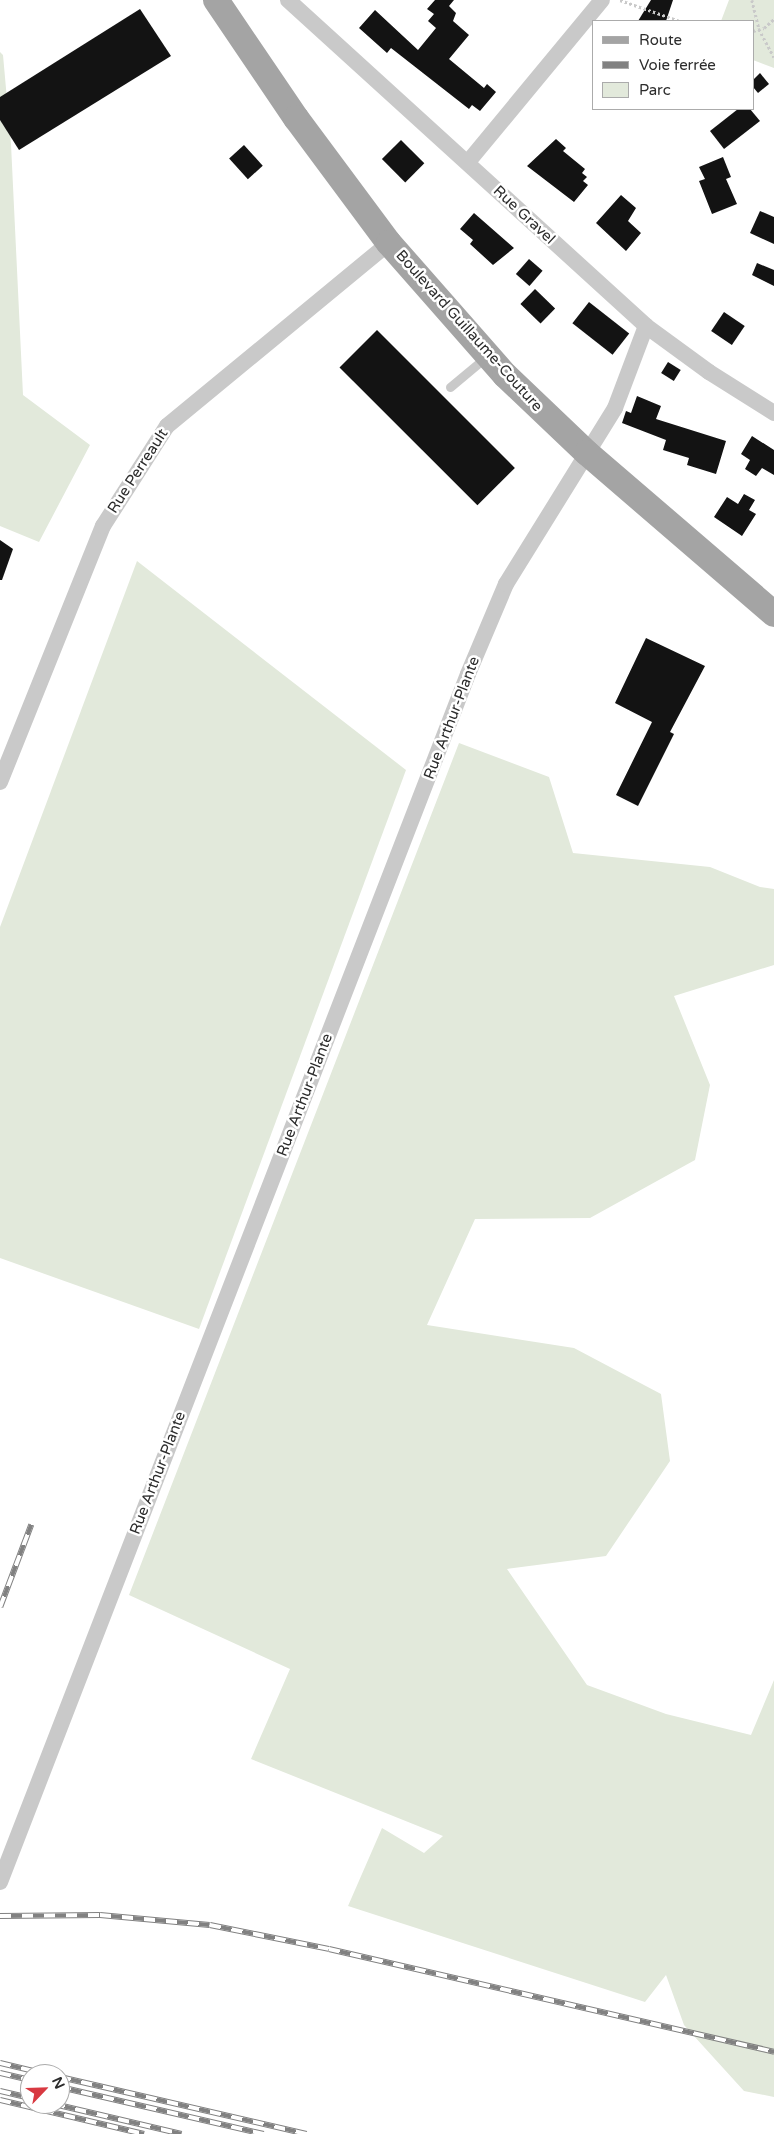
<!DOCTYPE html>
<meta charset="utf-8">
<style>
body{margin:0}
#map{position:relative;width:774px;height:2134px;overflow:hidden;background:#fff;font-family:"Varela Round",sans-serif}
div>[style]{position:absolute}
.green>*{inset:0;background:#e2e9db}
.building>*{inset:0;background:#131313;transform-origin:0 0}
.path>*{height:2.5px;margin-top:-1.25px;transform-origin:0;background:repeating-linear-gradient(90deg,#c9c9c9 0 2.5px,transparent 0 5px)}
.lane>*{height:9px;margin:-4.5px;padding:0 4.5px;transform-origin:4.5px;border-radius:4.5px;background:#c9c9c9}
.street>*{height:16px;margin:-8px;padding:0 8px;transform-origin:8px;border-radius:8px;background:#c9c9c9}
.primary>*{height:26px;margin:-13px;padding:0 13px;transform-origin:13px;border-radius:13px;background:#a4a4a4}
.rail>*{height:5.5px;margin-top:-2.75px;transform-origin:0;background:repeating-linear-gradient(90deg,#fff 0 11px,#818181 0 22px);box-sizing:border-box;border-block:1px solid #818181}
span{translate:-50% -50%;white-space:nowrap;text-align:center;line-height:1.15;-webkit-text-stroke:5px #fff;paint-order:stroke}
.street-label{font-size:15px;color:#2c2c2c}
.legend{position:absolute;left:592px;top:20px;width:162px;height:90px;box-sizing:border-box;background:#fff;border:1px solid #ababab;margin:0;padding:6px 9px;list-style:none;font-size:15px;color:#2c2c2c}
.legend li{display:flex;align-items:center;gap:10px;height:25px}
.legend b{width:25px;border:1px solid #ababab}
.north{position:absolute;left:20px;top:2064px;width:50px;height:50px;box-sizing:border-box;background:#fff;border:1px solid #ababab;border-radius:50%;rotate:66deg;font-size:14px;font-weight:700;line-height:20px;text-align:center;color:#2c2c2c}
.north::after{content:'';display:block;margin:auto;width:18px;height:22px;background:#d83941;clip-path:polygon(50% 0,100% 100%,50% 72%,0 100%)}
</style>
<div id="map">
<div class="green">
<div style="clip-path:polygon(729px 0,774px 0,774px 68px,753px 60px,753px 21px,721px 21px)"></div>
<div style="clip-path:polygon(0 52px,3px 55px,11px 144px,23px 395px,90px 445px,39px 542px,0 526px)"></div>
<div style="clip-path:polygon(137px 561px,406px 770px,199px 1329px,0 1258px,0 927px)"></div>
<div style="clip-path:polygon(459px 743px,549px 777px,573px 853px,710px 867px,760px 887px,774px 889px,774px 965px,674px 996px,710px 1085px,695px 1160px,590px 1218px,475px 1219px,427px 1325px,574px 1348px,661px 1394px,670px 1461px,606px 1556px,507px 1569px,587px 1685px,666px 1714px,751px 1735px,774px 1680px,774px 2097px,744px 2091px,684px 2025px,666px 1975px,645px 2002px,348px 1906px,382px 1828px,424px 1853px,443px 1836px,251px 1759px,290px 1669px,129px 1595px)"></div>
</div>
<div class="building">
<div style="clip-path:polygon(435px 0,454px 0,449px 6px,456px 13px,453px 21px,469px 35px,449px 59px,484px 88px,487px 84px,496px 92px,480px 111px,472px 105px,469px 109px,391px 48px,387px 53px,359px 28px,375px 10px,418px 50px,436px 28px,428px 21px,434px 14px,427px 9px)"></div>
<div style="clip-path:polygon(651px 0,673px 0,666px 21px,638px 21px)"></div>
<div style="clip-path:polygon(140px 9px,171px 56px,19px 150px,0 120px,0 97px)"></div>
<div style="clip-path:polygon(760px 73px,769px 84px,758px 93px,753px 87px,753px 80px)"></div>
<div style="clip-path:polygon(738px 109px,750px 109px,760px 121px,724px 149px,710px 131px)"></div>
<div style="clip-path:polygon(556px 139px,566px 148px,563px 151px,585px 169px,582px 173px,587px 177px,583px 181px,588px 185px,574px 202px,527px 166px)"></div>
<div style="left:401px;top:140px;width:33px;height:27px;rotate:45deg"></div>
<div style="left:244px;top:145px;width:28px;height:20px;rotate:48deg"></div>
<div style="clip-path:polygon(723px 157px,731px 177px,726px 179px,737px 204px,712px 214px,699px 181px,705px 179px,699px 167px)"></div>
<div style="clip-path:polygon(621px 195px,636px 208px,628px 221px,641px 233px,626px 251px,596px 223px)"></div>
<div style="clip-path:polygon(760px 211px,774px 217px,774px 244px,750px 233px)"></div>
<div style="clip-path:polygon(474px 213px,514px 248px,493px 265px,470px 244px,473px 240px,460px 229px)"></div>
<div style="left:529px;top:259px;width:18px;height:20px;rotate:41deg"></div>
<div style="clip-path:polygon(757px 263px,774px 270px,774px 286px,752px 275px)"></div>
<div style="left:535px;top:289px;width:28px;height:21px;rotate:44deg"></div>
<div style="left:589px;top:302px;width:51px;height:27px;rotate:38deg"></div>
<div style="left:724px;top:312px;width:25px;height:23px;rotate:34deg"></div>
<div style="left:377px;top:330px;width:195px;height:53px;rotate:45deg"></div>
<div style="left:668px;top:362px;width:15px;height:13px;rotate:32deg"></div>
<div style="clip-path:polygon(637px 396px,661px 406px,656px 419px,726px 441px,716px 474px,687px 465px,689px 458px,663px 450px,666px 440px,622px 423px,626px 411px,631px 413px)"></div>
<div style="clip-path:polygon(752px 436px,774px 450px,774px 475px,762px 468px,756px 476px,745px 469px,750px 460px,741px 454px)"></div>
<div style="clip-path:polygon(744px 494px,755px 500px,749px 510px,756px 514px,742px 536px,714px 517px,727px 497px,738px 504px)"></div>
<div style="clip-path:polygon(0 540px,13px 549px,2px 580px,0 580px)"></div>
<div style="clip-path:polygon(646px 638px,705px 666px,670px 732px,674px 734px,638px 806px,616px 795px,652px 722px,615px 703px)"></div>
</div>
<div class="path">
<div style="left:620px;top:0;width:64px;rotate:19.3deg"></div>
<div style="left:752px;top:0;width:30px;rotate:76deg"></div>
<div style="left:759px;top:29px;width:32px;rotate:62deg"></div>
<div style="left:753px;top:31px;width:11px;rotate:-15deg"></div>
<div style="left:764px;top:28px;width:13px;rotate:-42deg"></div>
</div>
<div class="lane">
<div style="left:450px;top:387px;width:47px;rotate:-39.8deg"></div>
</div>
<div class="street">
<div style="left:288px;top:0;width:484px;rotate:42.3deg"></div>
<div style="left:646px;top:326px;width:78px;rotate:36.1deg"></div>
<div style="left:709px;top:372px;width:77px;rotate:32.2deg"></div>
<div style="left:468px;top:162px;width:210px;rotate:-50.4deg"></div>
<div style="left:0;top:782px;width:276px;rotate:-68.1deg"></div>
<div style="left:103px;top:526px;width:119px;rotate:-57.4deg"></div>
<div style="left:167px;top:426px;width:288px;rotate:-39.5deg"></div>
<div style="left:0;top:1882px;width:1295px;rotate:-68.82deg"></div>
<div style="left:468px;top:674px;width:98px;rotate:-67.1deg"></div>
<div style="left:506px;top:584px;width:207px;rotate:-58.2deg"></div>
<div style="left:615px;top:408px;width:88px;rotate:-69.3deg"></div>
</div>
<div class="primary">
<div style="left:216px;top:0;width:143px;rotate:55.9deg"></div>
<div style="left:296px;top:118px;width:156px;rotate:53.4deg"></div>
<div style="left:389px;top:243px;width:176px;rotate:48.7deg"></div>
<div style="left:505px;top:375px;width:113px;rotate:43.6deg"></div>
<div style="left:587px;top:453px;width:247px;rotate:40.7deg"></div>
</div>
<div class="rail">
<div style="left:0;top:1607px;width:88px;rotate:-69.3deg"></div>
<div style="left:0;top:1916px;width:100px;rotate:-0.6deg"></div>
<div style="left:100px;top:1915px;width:110px;rotate:5.2deg"></div>
<div style="left:210px;top:1925px;width:121px;rotate:11.4deg"></div>
<div style="left:329px;top:1949px;width:457px;rotate:13deg"></div>
<div style="left:0;top:2063px;width:47px;rotate:13.4deg"></div>
<div style="left:0;top:2073px;width:31px;rotate:13deg"></div>
<div style="left:60px;top:2077px;width:253px;rotate:13deg"></div>
<div style="left:60px;top:2087px;width:209px;rotate:13deg"></div>
<div style="left:0;top:2091px;width:31px;rotate:13deg"></div>
<div style="left:0;top:2100px;width:148px;rotate:13.3deg"></div>
<div style="left:54px;top:2104px;width:131px;rotate:13.2deg"></div>
</div>
<div class="street-label">
<span style="left:524px;top:215px;rotate:43deg">Rue Gravel</span>
<span style="left:469px;top:331px;rotate:48deg">Boulevard Guillaume-Couture</span>
<span style="left:138px;top:471px;rotate:-57deg">Rue Perreault</span>
<span style="left:452px;top:718px;rotate:-69deg">Rue Arthur-Plante</span>
<span style="left:305px;top:1095px;rotate:-69deg">Rue Arthur-Plante</span>
<span style="left:158px;top:1473px;rotate:-69deg">Rue Arthur-Plante</span>
</div>
<ul class="legend">
<li><b style="height:6px;background:#a4a4a4"></b>Route</li>
<li><b style="height:6px;background:#818181"></b>Voie ferrée</li>
<li><b style="height:14px;background:#e2e9db"></b>Parc</li>
</ul>
<div class="north">N</div>
</div>
